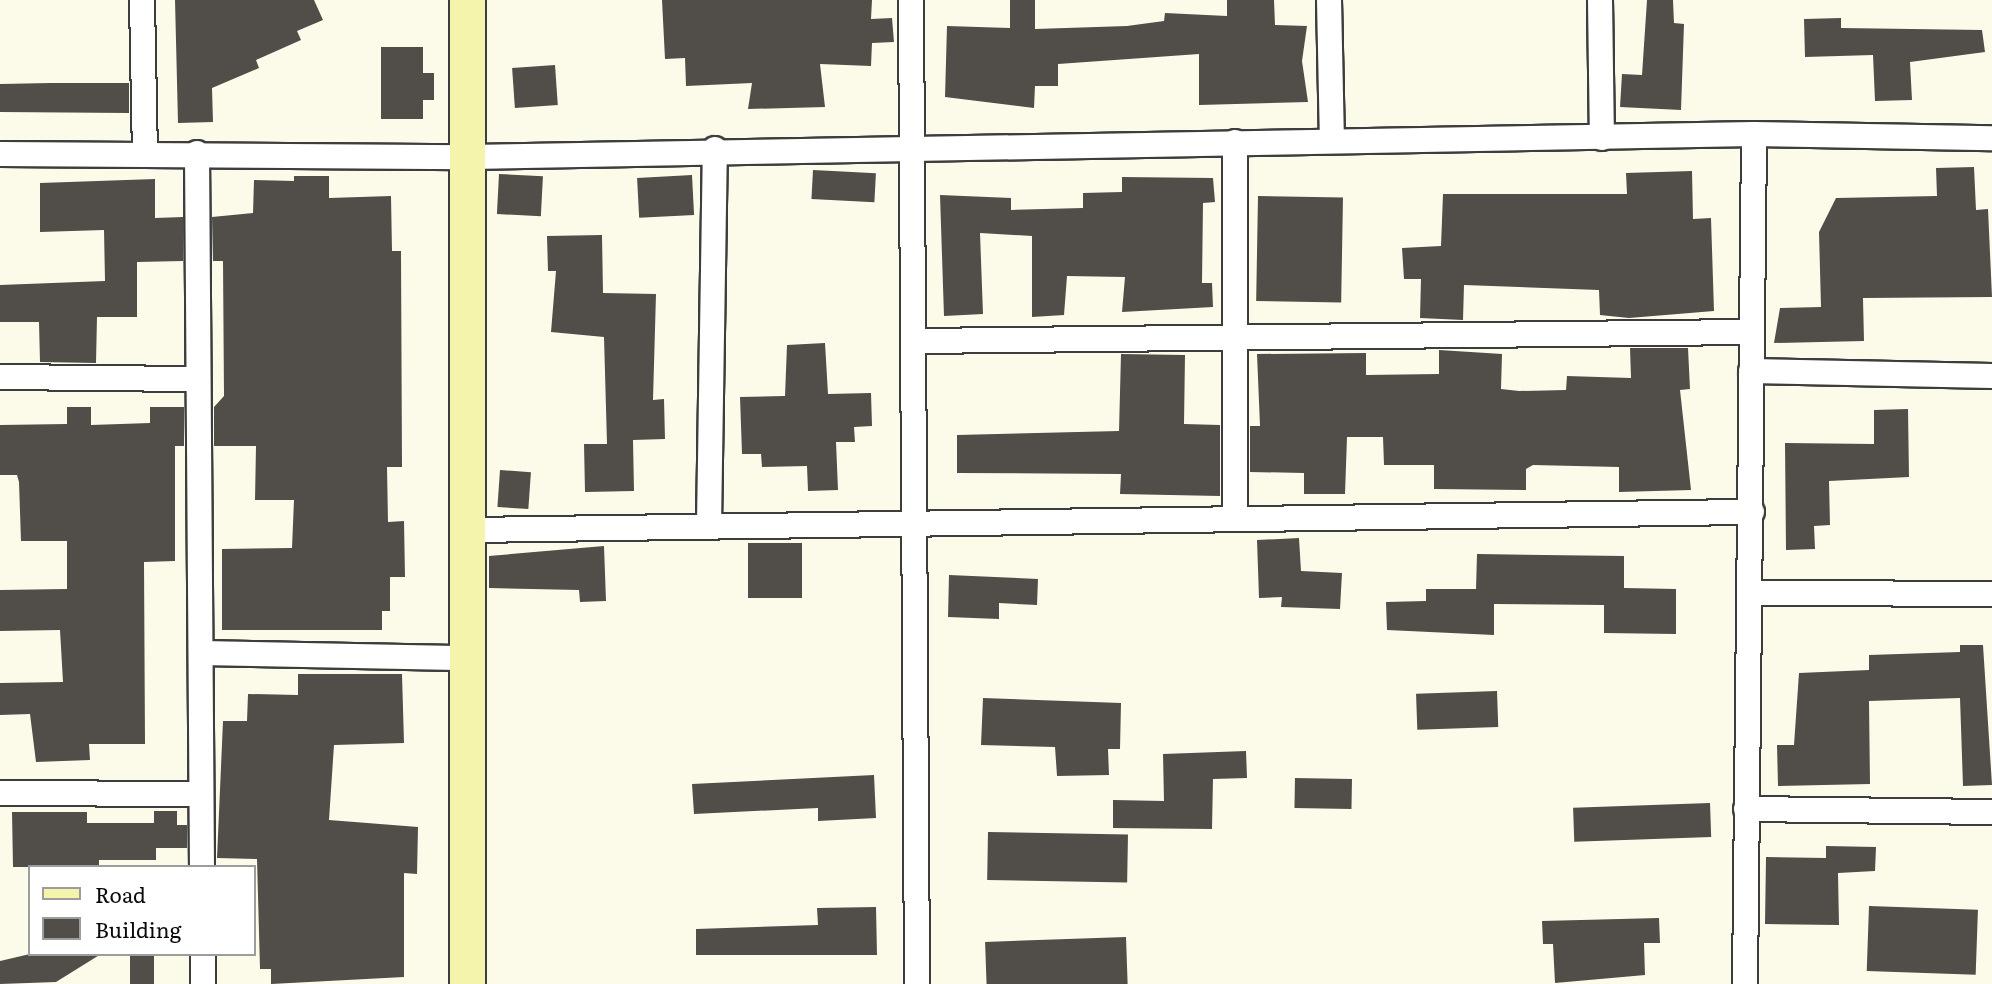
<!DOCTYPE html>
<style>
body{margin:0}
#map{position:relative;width:1992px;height:984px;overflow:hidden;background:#fcfbea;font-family:Literata,serif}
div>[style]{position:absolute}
.building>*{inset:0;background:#514d48;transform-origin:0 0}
.roads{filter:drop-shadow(2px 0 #3d3d3d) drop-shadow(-2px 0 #3d3d3d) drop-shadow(0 2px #3d3d3d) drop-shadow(0 -2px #3d3d3d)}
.street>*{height:24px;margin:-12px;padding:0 12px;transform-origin:12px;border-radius:12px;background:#fff}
.secondary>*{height:35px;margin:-17.5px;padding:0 17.5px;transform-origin:17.5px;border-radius:17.5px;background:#f4f4ad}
span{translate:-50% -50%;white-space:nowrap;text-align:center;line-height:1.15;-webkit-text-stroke:7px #fff;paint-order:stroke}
.legend{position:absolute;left:28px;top:865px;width:228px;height:91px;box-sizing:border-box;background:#fff;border:2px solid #9d9d9d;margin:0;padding:9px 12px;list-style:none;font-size:21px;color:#0a0a0a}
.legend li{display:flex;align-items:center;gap:14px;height:35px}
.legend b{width:35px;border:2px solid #9d9d9d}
</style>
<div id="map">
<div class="building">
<div style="clip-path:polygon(175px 0,314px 0,323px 20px,297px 31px,301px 40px,256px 60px,259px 68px,212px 88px,213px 122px,178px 123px)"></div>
<div style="clip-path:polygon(662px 0,872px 0,871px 19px,892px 18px,894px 42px,872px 43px,871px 66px,820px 64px,825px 107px,748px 109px,752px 83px,686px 86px,685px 58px,665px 59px)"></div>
<div style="clip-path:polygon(1010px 0,1035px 0,1035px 29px,1127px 26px,1164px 21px,1165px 13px,1227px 16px,1227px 0,1274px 0,1275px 25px,1307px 26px,1302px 61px,1308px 102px,1199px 105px,1199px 54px,1058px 64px,1058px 86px,1035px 86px,1034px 108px,945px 97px,947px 26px,1010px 28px)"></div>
<div style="clip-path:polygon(1647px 0,1673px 0,1674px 23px,1684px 24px,1681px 110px,1620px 107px,1622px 74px,1642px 75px)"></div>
<div style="clip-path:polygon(1841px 18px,1841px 28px,1982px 30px,1985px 52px,1910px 62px,1912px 100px,1875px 101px,1873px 55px,1805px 57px,1804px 19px)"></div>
<div style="clip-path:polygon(381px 47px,423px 47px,423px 73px,434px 73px,434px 100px,423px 100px,423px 119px,381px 119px)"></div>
<div style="left:555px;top:65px;width:40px;height:43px;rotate:86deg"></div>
<div style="clip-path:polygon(51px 83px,129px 83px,129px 113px,0 112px,0 84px)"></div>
<div style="clip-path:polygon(1974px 167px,1976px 210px,1988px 209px,1992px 297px,1863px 298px,1864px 341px,1774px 343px,1780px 308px,1821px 307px,1819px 232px,1836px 198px,1937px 196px,1936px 168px)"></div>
<div style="left:813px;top:170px;width:63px;height:29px;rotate:3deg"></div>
<div style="clip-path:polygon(1692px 171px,1693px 219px,1711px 218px,1714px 311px,1629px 318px,1600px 315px,1599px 290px,1464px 285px,1463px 320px,1420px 318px,1421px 279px,1404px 279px,1402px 248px,1441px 246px,1443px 194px,1627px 194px,1626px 173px)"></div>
<div style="left:499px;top:174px;width:44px;height:40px;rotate:3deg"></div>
<div style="left:692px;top:175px;width:40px;height:55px;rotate:87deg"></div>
<div style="clip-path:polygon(294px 176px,329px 176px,329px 198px,391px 196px,392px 251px,401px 251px,402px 467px,387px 467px,388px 522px,404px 521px,405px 577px,390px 577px,390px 611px,382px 611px,382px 630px,222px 630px,222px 549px,292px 548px,294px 500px,255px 500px,256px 446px,214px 446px,214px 407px,224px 396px,223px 261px,213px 261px,212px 217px,253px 213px,254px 180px,294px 181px)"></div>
<div style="clip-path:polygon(1122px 177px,1213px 178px,1215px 202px,1203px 203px,1202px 283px,1212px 283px,1213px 307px,1122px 312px,1125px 277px,1067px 276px,1064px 315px,1032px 317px,1032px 236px,980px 233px,983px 314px,944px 316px,940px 195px,1011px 198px,1011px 210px,1083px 208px,1083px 193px,1122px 192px)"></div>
<div style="clip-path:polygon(155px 179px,155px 218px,183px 217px,183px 261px,137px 262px,137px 317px,97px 317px,96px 363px,40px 362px,39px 322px,0 322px,0 285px,105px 281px,104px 230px,40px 232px,40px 183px)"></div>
<div style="left:1258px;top:196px;width:85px;height:105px;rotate:1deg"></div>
<div style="clip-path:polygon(602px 235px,603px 293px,656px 294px,653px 400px,664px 399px,665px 439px,633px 440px,634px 491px,585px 492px,584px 444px,607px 444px,604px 337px,551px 332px,556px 271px,548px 271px,547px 236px)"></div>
<div style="clip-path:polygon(825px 343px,828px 394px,871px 393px,872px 426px,854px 427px,855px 442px,836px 442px,838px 490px,808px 491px,807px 466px,762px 467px,761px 454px,742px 454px,740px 397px,785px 396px,787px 345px)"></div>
<div style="clip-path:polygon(1630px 348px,1688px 348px,1690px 389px,1680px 390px,1691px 490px,1619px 492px,1619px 467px,1533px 465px,1526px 469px,1526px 490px,1434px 489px,1434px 465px,1384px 465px,1383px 437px,1347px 437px,1345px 494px,1304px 494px,1304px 473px,1250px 472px,1250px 426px,1260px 426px,1257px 354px,1366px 353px,1366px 375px,1439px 374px,1439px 350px,1502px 354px,1501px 389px,1519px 391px,1566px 390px,1567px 376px,1631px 378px)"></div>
<div style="clip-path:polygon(1121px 354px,1185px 355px,1184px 424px,1220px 425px,1220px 496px,1120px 494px,1121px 474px,957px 473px,957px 435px,1119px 431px)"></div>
<div style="clip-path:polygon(67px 407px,91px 407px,91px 425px,150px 423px,150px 407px,184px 407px,184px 446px,175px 446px,175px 561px,144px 562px,145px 744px,89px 744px,90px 760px,36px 762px,30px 714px,0 715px,0 683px,63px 682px,60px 630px,0 631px,0 590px,67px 589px,67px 541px,21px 541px,19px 482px,17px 475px,0 475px,0 425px,67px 424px)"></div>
<div style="clip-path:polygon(1908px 409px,1909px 477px,1829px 481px,1830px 525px,1814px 526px,1815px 549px,1786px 550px,1785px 443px,1874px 444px,1874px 410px)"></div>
<div style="left:500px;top:470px;width:31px;height:37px;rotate:4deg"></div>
<div style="clip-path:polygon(1299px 538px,1301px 571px,1342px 573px,1340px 609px,1281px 607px,1282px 597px,1259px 598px,1257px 540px)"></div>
<div style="left:748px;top:543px;width:54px;height:55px"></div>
<div style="clip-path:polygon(604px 546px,606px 601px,580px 602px,579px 590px,489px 588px,489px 556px)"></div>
<div style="clip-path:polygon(1477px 554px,1624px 556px,1624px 588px,1676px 589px,1676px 634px,1604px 633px,1604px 605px,1494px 604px,1494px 635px,1387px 630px,1386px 602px,1426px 601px,1426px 589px,1476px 589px)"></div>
<div style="clip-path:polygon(949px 575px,1038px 579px,1037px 605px,999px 603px,999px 619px,948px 617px)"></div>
<div style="clip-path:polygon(1960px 645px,1983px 645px,1992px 785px,1963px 786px,1960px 698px,1869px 701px,1870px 784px,1778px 786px,1777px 745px,1794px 745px,1799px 673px,1869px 670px,1869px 655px,1960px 652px)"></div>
<div style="clip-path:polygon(298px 674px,402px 674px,404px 743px,334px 745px,329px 820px,418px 827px,417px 874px,404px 873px,404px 977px,271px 984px,271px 969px,260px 969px,257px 859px,217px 858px,223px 721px,247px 721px,248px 694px,298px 695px)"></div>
<div style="left:1497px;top:691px;width:36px;height:81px;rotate:88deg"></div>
<div style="clip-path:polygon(983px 698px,1121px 703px,1120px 749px,1108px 749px,1109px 775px,1057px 776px,1055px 747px,981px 745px)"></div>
<div style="clip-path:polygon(1246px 751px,1247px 778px,1213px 779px,1212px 829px,1113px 828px,1113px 800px,1164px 801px,1163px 754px)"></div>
<div style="clip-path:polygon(874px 775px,876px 818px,818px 821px,818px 808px,694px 814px,692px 784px)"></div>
<div style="left:1295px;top:778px;width:57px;height:30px;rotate:1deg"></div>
<div style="left:1710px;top:803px;width:34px;height:137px;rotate:88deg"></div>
<div style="clip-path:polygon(154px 811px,177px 811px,177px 825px,187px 825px,187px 848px,156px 848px,156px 860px,99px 860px,99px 867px,13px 867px,12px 812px,87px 812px,87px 823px,154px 823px)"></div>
<div style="left:988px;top:832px;width:140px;height:48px;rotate:1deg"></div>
<div style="clip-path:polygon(1826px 846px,1876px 847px,1875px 871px,1838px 873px,1839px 925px,1765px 924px,1766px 857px,1826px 858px)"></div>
<div style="left:1869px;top:906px;width:109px;height:65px;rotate:2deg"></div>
<div style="clip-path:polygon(876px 907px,877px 955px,696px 955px,696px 929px,818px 925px,817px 908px)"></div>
<div style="clip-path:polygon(1659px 918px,1660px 943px,1644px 943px,1645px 975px,1555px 983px,1553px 944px,1543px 944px,1542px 921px)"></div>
<div style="left:1126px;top:937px;width:47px;height:141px;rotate:88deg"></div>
<div style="clip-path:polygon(30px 954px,101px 954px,56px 982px,0 984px,0 961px)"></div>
<div style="left:130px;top:954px;width:24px;height:30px"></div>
</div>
<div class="roads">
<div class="street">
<div style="left:142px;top:0;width:152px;rotate:88.9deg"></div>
<div style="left:911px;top:0;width:984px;rotate:89.65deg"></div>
<div style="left:1329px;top:0;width:141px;rotate:88.8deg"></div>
<div style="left:1600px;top:0;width:138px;rotate:89.2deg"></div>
<div style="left:197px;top:153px;width:714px;rotate:89.6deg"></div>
<div style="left:0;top:154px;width:468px;rotate:0.4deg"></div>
<div style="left:468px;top:157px;width:1286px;rotate:-1.02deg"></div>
<div style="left:1754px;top:134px;width:238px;rotate:1deg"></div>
<div style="left:916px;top:341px;width:835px;rotate:-0.62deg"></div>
<div style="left:1751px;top:371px;width:241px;rotate:1.2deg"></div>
<div style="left:0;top:377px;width:198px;rotate:0.6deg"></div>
<div style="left:1235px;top:518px;width:376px;rotate:-90deg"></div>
<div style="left:709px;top:524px;width:375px;rotate:-89.1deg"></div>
<div style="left:471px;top:530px;width:1281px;rotate:-0.81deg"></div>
<div style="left:1749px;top:593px;width:243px;rotate:0.2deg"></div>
<div style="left:201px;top:653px;width:269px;rotate:1.1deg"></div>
<div style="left:0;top:793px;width:201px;rotate:0.3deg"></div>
<div style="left:1746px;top:809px;width:246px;rotate:0.7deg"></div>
<div style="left:203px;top:954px;width:30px;rotate:90deg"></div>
<div style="left:1745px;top:984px;width:850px;rotate:-89.39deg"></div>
</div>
<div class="secondary">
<div style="left:467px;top:0;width:984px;rotate:90deg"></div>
</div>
</div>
<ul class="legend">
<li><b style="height:9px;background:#f4f4ad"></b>Road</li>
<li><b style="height:19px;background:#514d48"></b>Building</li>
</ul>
</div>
